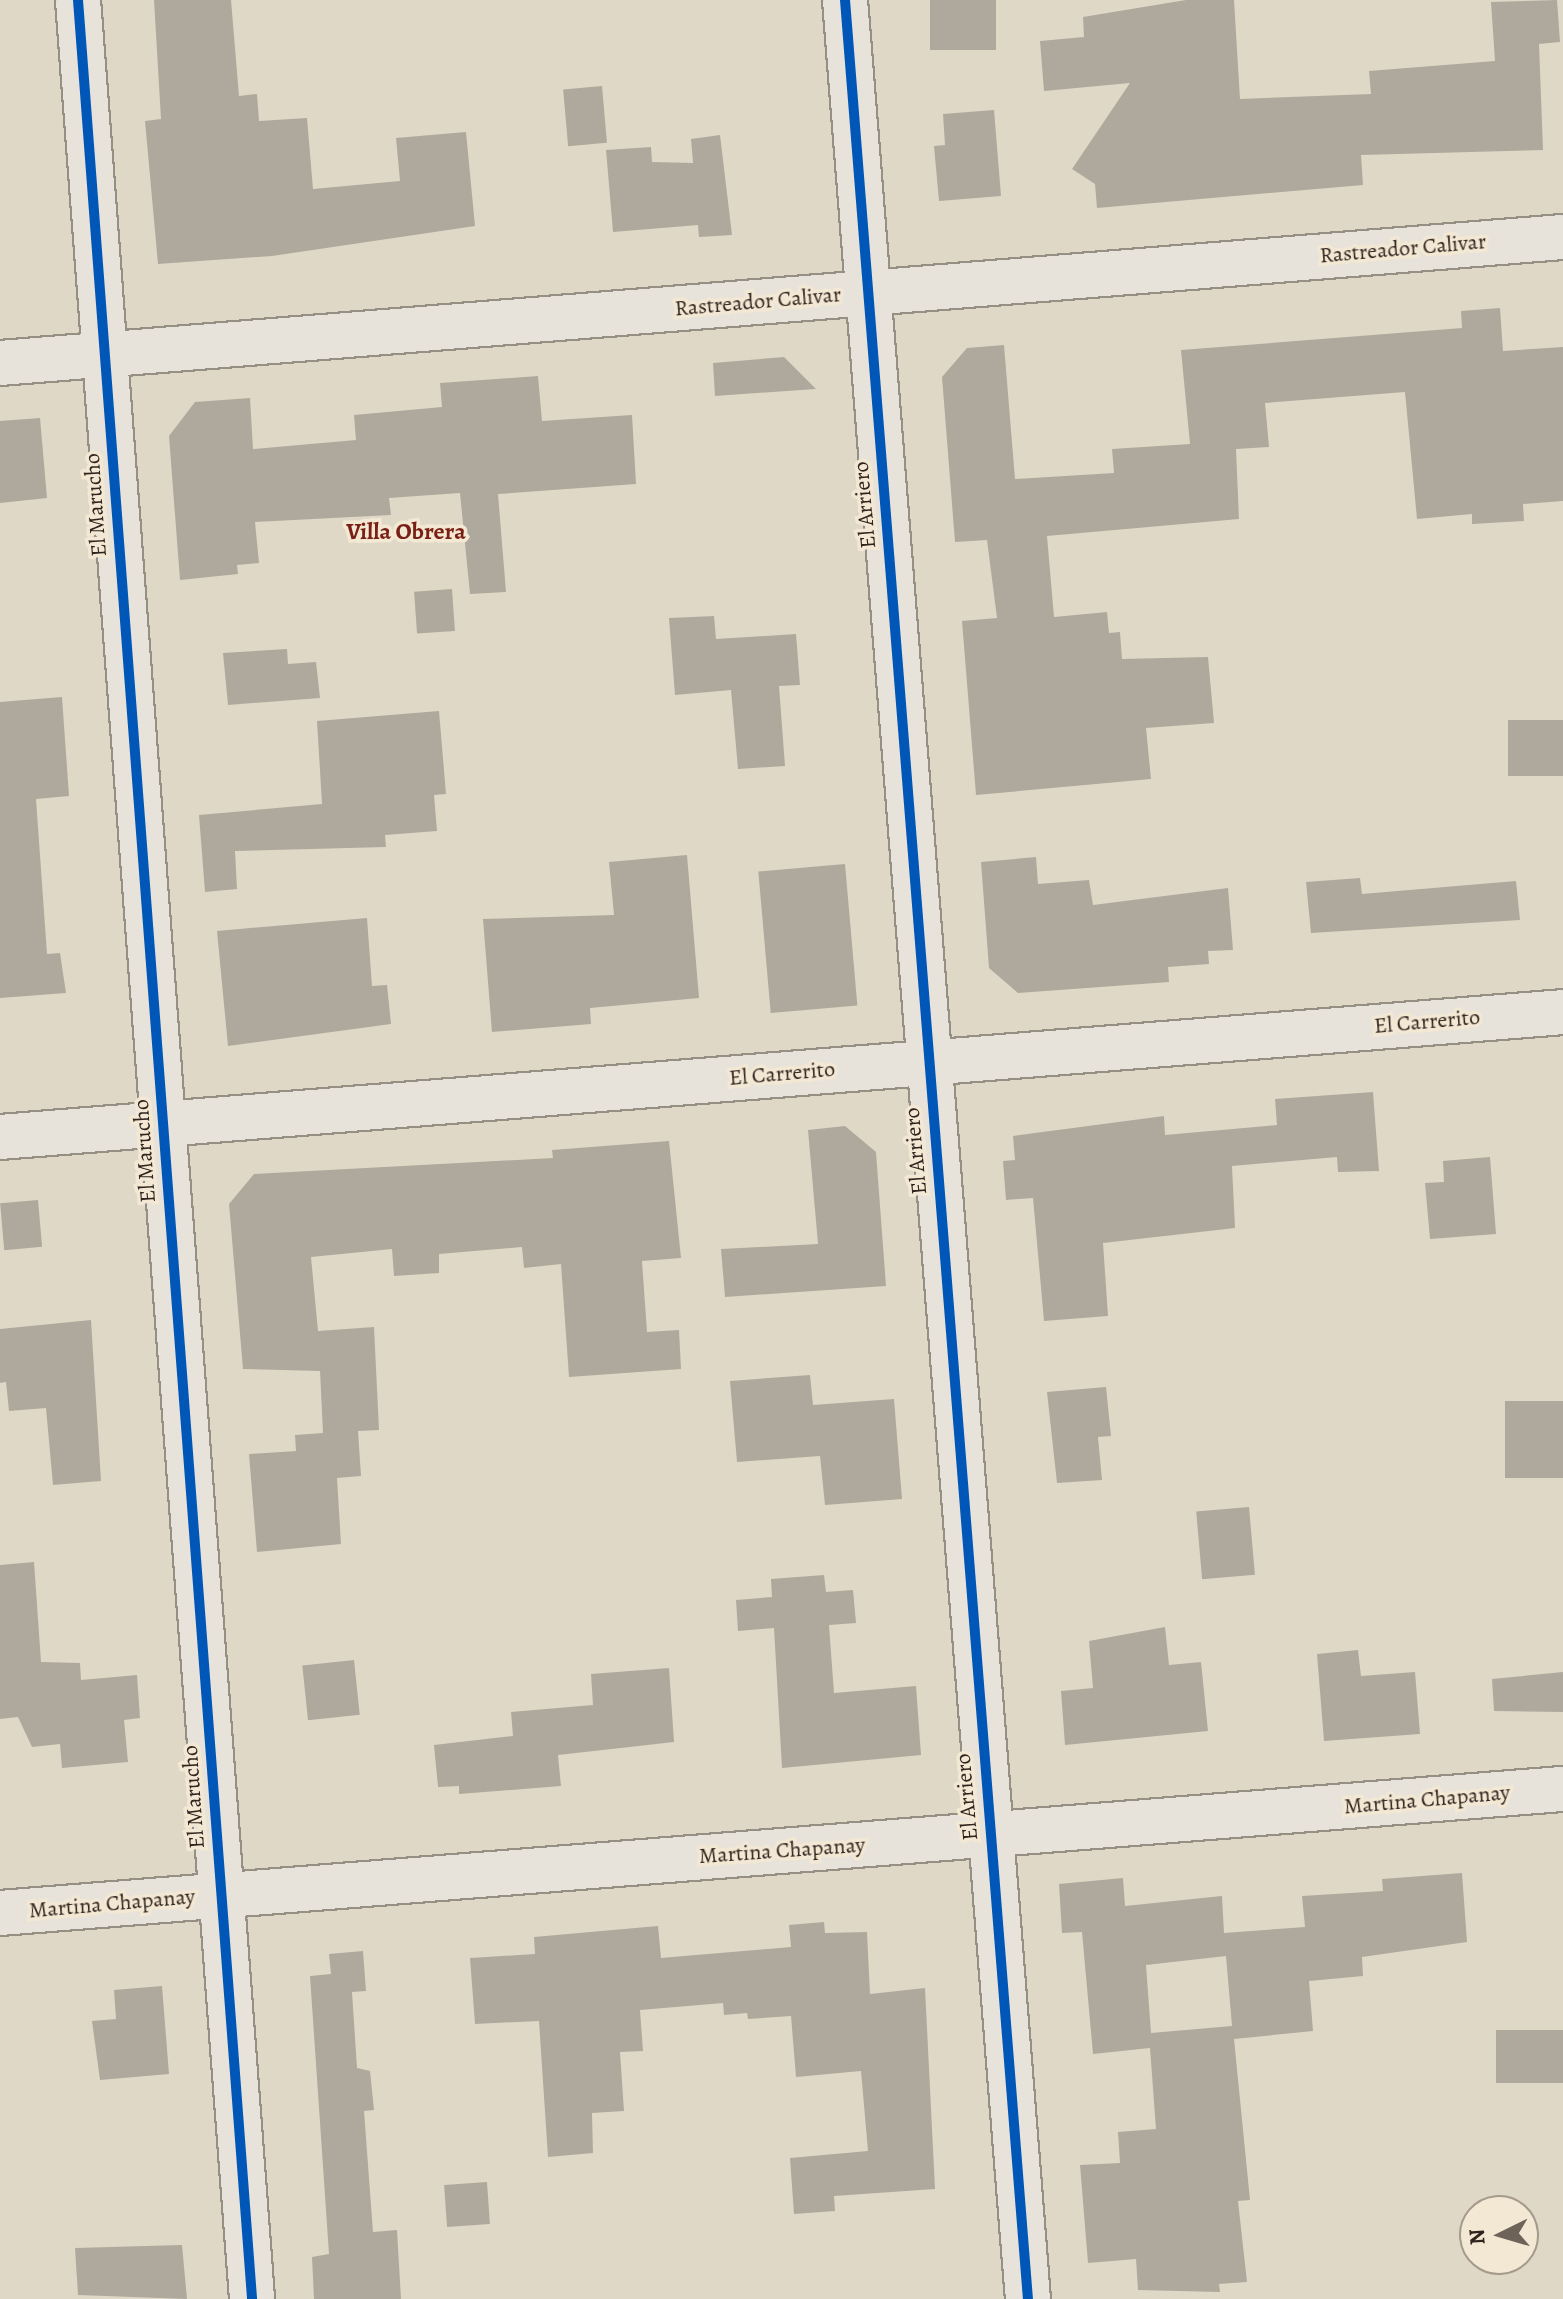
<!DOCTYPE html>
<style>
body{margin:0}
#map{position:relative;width:1563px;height:2299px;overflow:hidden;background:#e0d8c6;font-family:Alegreya,serif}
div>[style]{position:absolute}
.building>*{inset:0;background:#afa99d;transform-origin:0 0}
.roads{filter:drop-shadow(2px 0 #958f84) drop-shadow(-2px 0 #958f84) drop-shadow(0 2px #958f84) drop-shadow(0 -2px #958f84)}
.street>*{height:44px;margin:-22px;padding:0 22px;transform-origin:22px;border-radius:22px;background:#e7e2da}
.secondary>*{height:44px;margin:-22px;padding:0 22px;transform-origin:22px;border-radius:22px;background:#e7e2da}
.cycleway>*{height:10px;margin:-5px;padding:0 5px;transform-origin:5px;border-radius:5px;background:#0057b8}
span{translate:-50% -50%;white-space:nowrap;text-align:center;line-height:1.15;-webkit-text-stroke:7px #f2e8d3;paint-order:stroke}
.street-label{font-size:22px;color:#31241f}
.neighbourhood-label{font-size:24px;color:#7a1f14;font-weight:700}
.north{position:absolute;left:1459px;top:2195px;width:80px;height:80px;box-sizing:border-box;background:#f2e8d3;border:2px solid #a59a8b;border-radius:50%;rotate:265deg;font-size:22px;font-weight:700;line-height:32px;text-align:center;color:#31241f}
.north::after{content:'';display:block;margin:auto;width:28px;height:36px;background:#6e6359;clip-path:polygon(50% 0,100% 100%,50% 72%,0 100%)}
</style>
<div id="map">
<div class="building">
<div style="clip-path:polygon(154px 0,231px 0,239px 96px,257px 94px,259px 121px,307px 118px,313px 189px,400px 181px,396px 138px,466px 132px,475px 226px,272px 256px,158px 264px,145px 121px,161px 119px)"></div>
<div style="left:930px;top:0;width:66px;height:50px"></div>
<div style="clip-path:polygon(1186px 0,1234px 0,1240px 99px,1371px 94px,1369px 71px,1495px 61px,1491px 2px,1557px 0,1560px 42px,1539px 44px,1543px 150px,1361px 155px,1363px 185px,1097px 208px,1095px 184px,1072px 169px,1130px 83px,1044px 91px,1040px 41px,1084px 37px,1083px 17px)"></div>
<div style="left:602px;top:86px;width:57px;height:39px;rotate:85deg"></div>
<div style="clip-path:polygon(994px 110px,1001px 196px,939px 201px,934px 146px,945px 145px,943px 114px)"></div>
<div style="clip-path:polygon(720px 135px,732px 235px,699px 237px,698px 225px,613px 232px,606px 150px,651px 147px,652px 162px,693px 163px,691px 139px)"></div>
<div style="clip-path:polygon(1500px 308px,1503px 351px,1563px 347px,1563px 501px,1523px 504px,1524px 521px,1472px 524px,1472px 514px,1417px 519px,1405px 392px,1265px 403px,1269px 447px,1236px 449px,1239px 519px,1047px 536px,1054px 617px,1107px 612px,1109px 633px,1120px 632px,1122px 659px,1208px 657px,1214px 723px,1146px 728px,1151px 779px,976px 795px,962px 621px,997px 618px,987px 540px,955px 542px,942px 377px,967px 348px,1004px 345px,1015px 479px,1114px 473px,1112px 449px,1190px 444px,1181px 350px,1462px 328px,1461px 311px)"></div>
<div style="clip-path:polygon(784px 357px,816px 389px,715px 396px,713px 363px)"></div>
<div style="clip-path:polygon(538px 376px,542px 421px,632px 415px,636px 484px,498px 494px,506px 592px,470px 594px,460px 493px,389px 498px,391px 515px,255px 522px,259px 563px,237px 565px,238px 574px,180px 580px,169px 436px,195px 402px,250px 398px,253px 449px,356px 440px,354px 415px,442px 407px,440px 383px)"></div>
<div style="clip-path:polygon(40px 418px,47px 498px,0 503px,0 421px)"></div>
<div style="left:452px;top:589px;width:42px;height:38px;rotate:86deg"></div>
<div style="clip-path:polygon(714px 616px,716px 639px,796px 634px,800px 685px,779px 686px,785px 766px,738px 769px,731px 690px,675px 695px,669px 618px)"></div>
<div style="clip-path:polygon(287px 649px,288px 664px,316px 662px,320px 698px,228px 705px,223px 653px)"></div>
<div style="clip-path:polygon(62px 697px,69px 796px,36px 799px,47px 954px,60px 953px,66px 993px,0 998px,0 702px)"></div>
<div style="clip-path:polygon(439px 711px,446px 794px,434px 795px,437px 831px,385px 835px,386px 847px,235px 851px,237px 889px,205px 892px,199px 815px,322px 804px,317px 721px)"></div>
<div style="left:1563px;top:720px;width:56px;height:55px;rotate:90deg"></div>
<div style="clip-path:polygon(687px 855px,699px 998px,590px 1008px,591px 1024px,492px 1032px,483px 919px,614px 915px,609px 862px)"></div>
<div style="clip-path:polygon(1036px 857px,1038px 884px,1089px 880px,1093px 905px,1228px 888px,1233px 950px,1208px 951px,1209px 964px,1168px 967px,1169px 982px,1018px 993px,989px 968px,981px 862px)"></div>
<div style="left:845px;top:864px;width:142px;height:87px;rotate:85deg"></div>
<div style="clip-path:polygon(1360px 878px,1362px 894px,1516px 881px,1520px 920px,1311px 933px,1306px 882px)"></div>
<div style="clip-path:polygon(367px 918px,372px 986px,387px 985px,391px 1024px,228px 1046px,217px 931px)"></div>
<div style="clip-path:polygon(1373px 1092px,1379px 1171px,1338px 1172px,1337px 1157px,1232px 1166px,1235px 1228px,1103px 1243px,1108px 1316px,1044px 1321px,1033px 1198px,1006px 1200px,1003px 1161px,1015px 1160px,1013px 1136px,1164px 1116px,1165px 1135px,1277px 1125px,1275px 1099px)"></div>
<div style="clip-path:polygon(845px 1126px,876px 1152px,886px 1286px,725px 1297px,721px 1249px,818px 1244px,808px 1130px)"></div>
<div style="clip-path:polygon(669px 1141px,681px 1258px,642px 1261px,647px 1332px,679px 1330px,681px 1369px,569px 1377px,561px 1264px,524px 1268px,522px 1247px,439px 1254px,439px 1273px,394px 1276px,392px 1249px,311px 1257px,318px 1331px,374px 1327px,379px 1430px,358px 1431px,361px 1476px,337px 1478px,341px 1544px,257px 1552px,249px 1454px,296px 1451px,295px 1435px,323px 1433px,320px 1371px,243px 1369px,229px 1204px,254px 1174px,553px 1158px,552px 1150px)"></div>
<div style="clip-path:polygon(1490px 1157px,1496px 1234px,1430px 1239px,1425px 1183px,1444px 1182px,1443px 1161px)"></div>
<div style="left:38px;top:1200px;width:47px;height:38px;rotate:85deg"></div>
<div style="clip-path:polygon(91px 1320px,101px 1481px,53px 1485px,46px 1408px,9px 1411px,6px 1382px,0 1383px,0 1329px)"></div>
<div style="clip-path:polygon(810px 1375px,813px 1405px,894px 1399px,902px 1499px,825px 1505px,820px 1456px,737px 1462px,730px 1381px)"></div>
<div style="clip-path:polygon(1106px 1387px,1111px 1436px,1098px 1437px,1102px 1480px,1057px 1483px,1047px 1392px)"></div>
<div style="left:1563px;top:1401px;width:77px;height:58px;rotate:90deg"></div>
<div style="left:1249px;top:1507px;width:68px;height:53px;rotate:85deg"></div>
<div style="clip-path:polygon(34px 1562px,41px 1662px,80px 1663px,81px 1680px,137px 1675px,140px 1718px,124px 1720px,128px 1762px,62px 1768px,60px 1744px,32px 1747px,18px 1717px,0 1719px,0 1565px)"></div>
<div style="clip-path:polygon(824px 1575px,826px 1592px,853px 1590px,856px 1623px,829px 1625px,834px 1693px,916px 1686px,921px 1755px,782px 1768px,774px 1628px,738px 1631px,736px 1600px,772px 1597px,771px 1579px)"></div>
<div style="clip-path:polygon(1165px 1627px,1169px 1665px,1201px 1662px,1208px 1731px,1065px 1745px,1061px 1691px,1093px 1688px,1089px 1641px)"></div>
<div style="clip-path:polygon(1358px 1650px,1361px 1676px,1415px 1672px,1420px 1734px,1324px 1741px,1317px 1654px)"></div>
<div style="left:354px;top:1660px;width:55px;height:52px;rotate:84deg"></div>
<div style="clip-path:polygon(669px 1668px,674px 1742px,558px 1755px,561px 1786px,459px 1794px,459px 1786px,438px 1787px,434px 1745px,513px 1736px,511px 1712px,593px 1705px,591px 1674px)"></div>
<div style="clip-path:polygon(1563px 1672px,1563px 1712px,1494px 1711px,1492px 1679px)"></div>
<div style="clip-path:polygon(evenodd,1462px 1873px,1467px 1942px,1362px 1957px,1363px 1976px,1309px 1981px,1313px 2031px,1234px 2039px,1250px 2200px,1238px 2201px,1247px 2282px,1219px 2284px,1220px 2292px,1138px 2290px,1136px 2259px,1088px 2263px,1080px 2165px,1120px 2163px,1118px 2132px,1156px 2129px,1150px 2048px,1093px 2054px,1082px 1932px,1062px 1933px,1059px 1884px,1123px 1878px,1125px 1906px,1222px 1896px,1224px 1933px,1305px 1927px,1302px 1896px,1383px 1891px,1382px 1879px,1462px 1873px,1226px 1956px,1232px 2026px,1151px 2033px,1146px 1965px,1226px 1956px)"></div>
<div style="clip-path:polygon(824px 1922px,825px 1933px,867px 1932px,870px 1994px,925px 1988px,935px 2189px,834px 2196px,835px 2211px,794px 2214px,790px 2158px,868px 2151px,861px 2071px,796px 2077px,791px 2016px,748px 2019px,747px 2013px,724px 2015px,723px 2003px,640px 2010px,643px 2051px,620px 2052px,624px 2111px,592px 2113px,593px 2153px,548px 2157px,539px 2021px,475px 2024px,470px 1958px,535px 1954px,534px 1937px,658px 1926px,661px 1958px,791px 1947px,789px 1925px)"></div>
<div style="clip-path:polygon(363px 1951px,366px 1991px,352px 1992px,357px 2068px,370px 2071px,374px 2110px,364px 2111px,373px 2232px,397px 2230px,401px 2299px,314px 2299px,312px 2257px,329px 2254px,310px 1976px,331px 1974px,329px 1954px)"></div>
<div style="clip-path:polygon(162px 1986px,169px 2074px,100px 2080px,92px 2021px,116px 2019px,114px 1990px)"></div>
<div style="left:1563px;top:2030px;width:53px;height:67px;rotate:90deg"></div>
<div style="left:487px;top:2182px;width:42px;height:43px;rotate:86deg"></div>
<div style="clip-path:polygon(182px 2245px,187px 2299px,78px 2295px,75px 2248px)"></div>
</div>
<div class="roads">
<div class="street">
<div style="left:78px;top:0;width:2306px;rotate:85.67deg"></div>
<div style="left:845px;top:0;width:2306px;rotate:85.45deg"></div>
<div style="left:0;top:1137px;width:1568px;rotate:-4.57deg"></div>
<div style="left:0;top:1913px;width:1568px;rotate:-4.54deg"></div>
</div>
<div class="secondary">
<div style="left:0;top:363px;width:1568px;rotate:-4.61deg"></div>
</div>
</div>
<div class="cycleway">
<div style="left:78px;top:0;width:2306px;rotate:85.67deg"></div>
<div style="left:845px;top:0;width:2306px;rotate:85.45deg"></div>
</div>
<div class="street-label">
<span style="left:1403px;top:249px;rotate:-5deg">Rastreador Calivar</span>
<span style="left:758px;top:302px;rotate:-5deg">Rastreador Calivar</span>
<span style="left:96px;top:505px;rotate:-94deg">El Marucho</span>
<span style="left:865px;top:505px;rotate:-95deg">El Arriero</span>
<span style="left:1427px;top:1022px;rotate:-5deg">El Carrerito</span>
<span style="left:782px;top:1074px;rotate:-5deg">El Carrerito</span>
<span style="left:145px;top:1151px;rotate:-94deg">El Marucho</span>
<span style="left:916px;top:1151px;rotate:-95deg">El Arriero</span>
<span style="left:194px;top:1797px;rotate:-94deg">El Marucho</span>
<span style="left:967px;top:1797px;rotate:-95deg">El Arriero</span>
<span style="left:1427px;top:1800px;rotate:-5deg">Martina Chapanay</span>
<span style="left:782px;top:1851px;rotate:-4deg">Martina Chapanay</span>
<span style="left:112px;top:1904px;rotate:-5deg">Martina Chapanay</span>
</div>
<div class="neighbourhood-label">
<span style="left:406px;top:532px">Villa Obrera</span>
</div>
<div class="north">N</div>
</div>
